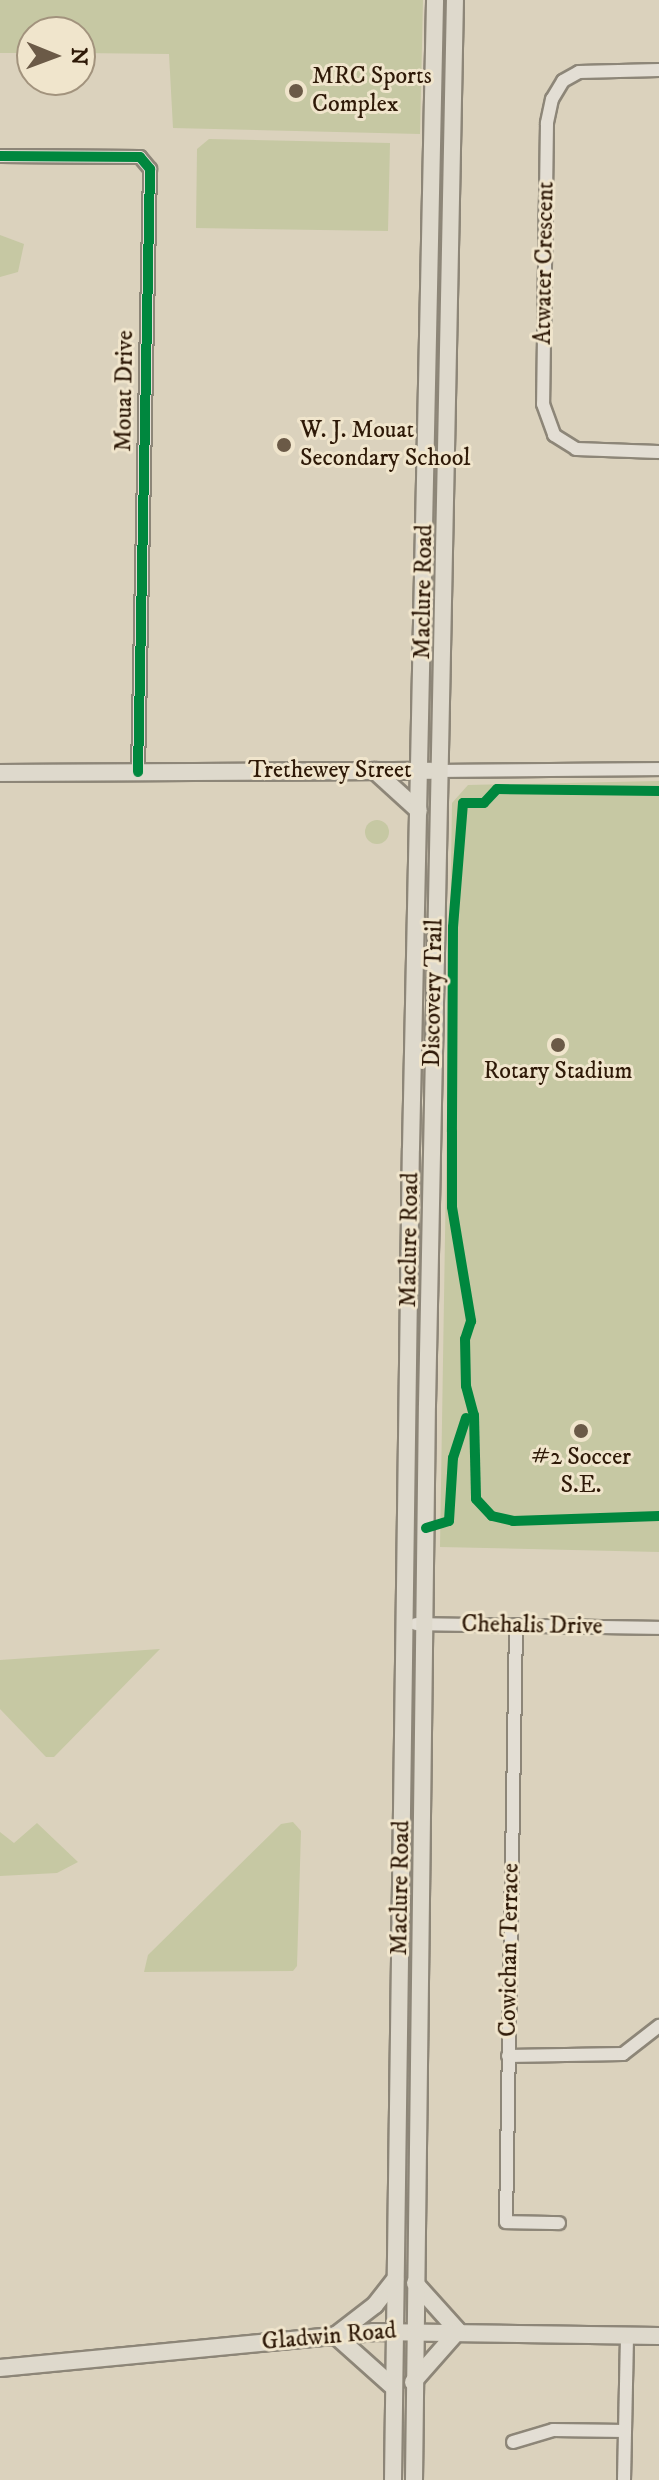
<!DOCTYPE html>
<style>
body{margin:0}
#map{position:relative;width:659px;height:2480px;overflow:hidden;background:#dbd2bd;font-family:"IM FELL DW Pica",serif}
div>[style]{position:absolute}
.green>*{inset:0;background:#c6c8a3}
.round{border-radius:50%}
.roads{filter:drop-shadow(2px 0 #8d8678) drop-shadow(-2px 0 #8d8678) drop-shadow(0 2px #8d8678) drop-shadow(0 -2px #8d8678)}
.minor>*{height:12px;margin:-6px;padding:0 6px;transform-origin:6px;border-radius:6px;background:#e3ded4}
.major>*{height:16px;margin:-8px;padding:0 8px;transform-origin:8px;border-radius:8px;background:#ded9cc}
.cycleway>*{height:10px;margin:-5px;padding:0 5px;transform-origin:5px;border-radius:5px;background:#00873e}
.dots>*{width:22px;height:22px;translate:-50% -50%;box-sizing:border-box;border:4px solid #f0e5cc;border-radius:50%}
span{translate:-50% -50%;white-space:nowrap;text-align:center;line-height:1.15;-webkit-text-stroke:6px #f0e5cc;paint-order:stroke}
.poi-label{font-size:24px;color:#2e1907}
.left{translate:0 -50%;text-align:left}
.street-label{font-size:24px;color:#2e1907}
.north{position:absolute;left:16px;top:16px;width:80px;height:80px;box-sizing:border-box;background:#f0e5cc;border:2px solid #a2937d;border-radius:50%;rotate:91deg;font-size:22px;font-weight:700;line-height:32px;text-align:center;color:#2e1907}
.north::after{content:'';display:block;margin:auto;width:28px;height:36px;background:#6b5a47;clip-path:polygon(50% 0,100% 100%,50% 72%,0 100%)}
</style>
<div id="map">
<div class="green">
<div style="clip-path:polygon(0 0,423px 0,420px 134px,173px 128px,169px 54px,80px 53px,80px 32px,32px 32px,32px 53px,0 53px)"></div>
<div style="clip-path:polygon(209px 139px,390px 143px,388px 231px,196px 228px,197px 149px)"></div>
<div style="clip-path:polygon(0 235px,24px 244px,18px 272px,0 277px)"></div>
<div style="clip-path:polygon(659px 781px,659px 1552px,440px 1547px,452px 803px,468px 785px)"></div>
<div class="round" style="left:365px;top:820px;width:24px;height:24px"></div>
<div style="clip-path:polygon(160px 1649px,54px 1757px,46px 1757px,0 1709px,0 1660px)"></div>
<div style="clip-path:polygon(293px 1822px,301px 1831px,297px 1966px,293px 1971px,144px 1972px,148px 1955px,281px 1824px)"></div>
<div style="clip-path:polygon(37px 1823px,78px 1862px,57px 1873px,0 1876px,0 1832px,14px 1843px)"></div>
</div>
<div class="roads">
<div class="minor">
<div style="left:659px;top:70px;width:80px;rotate:178.6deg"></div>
<div style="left:579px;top:72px;width:18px;rotate:151deg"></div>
<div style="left:563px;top:81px;width:21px;rotate:121deg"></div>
<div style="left:552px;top:99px;width:25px;rotate:102deg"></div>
<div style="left:547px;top:123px;width:281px;rotate:90.8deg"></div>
<div style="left:543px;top:404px;width:33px;rotate:70deg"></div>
<div style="left:554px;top:435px;width:26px;rotate:32deg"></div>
<div style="left:576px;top:449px;width:83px;rotate:2.1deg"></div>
<div style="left:0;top:156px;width:140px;rotate:0.4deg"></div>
<div style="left:140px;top:157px;width:16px;rotate:50deg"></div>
<div style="left:150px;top:169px;width:603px;rotate:91.14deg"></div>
<div style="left:441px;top:771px;width:218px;rotate:-0.5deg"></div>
<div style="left:416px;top:1624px;width:243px;rotate:0.9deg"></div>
<div style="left:516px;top:1625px;width:597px;rotate:90.96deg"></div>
<div style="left:506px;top:2222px;width:53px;rotate:1.1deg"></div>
<div style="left:508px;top:2056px;width:115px;rotate:-1deg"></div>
<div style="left:623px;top:2054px;width:46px;rotate:-37.9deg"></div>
<div style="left:513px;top:2442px;width:42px;rotate:-16.7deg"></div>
<div style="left:553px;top:2430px;width:72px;rotate:0.8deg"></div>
<div style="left:624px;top:2480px;width:145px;rotate:-88.8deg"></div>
</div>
<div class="major">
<div style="left:375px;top:771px;width:59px;rotate:42.3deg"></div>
<div style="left:0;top:773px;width:431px;rotate:-0.3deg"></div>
<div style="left:415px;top:2283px;width:64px;rotate:48.1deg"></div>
<div style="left:335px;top:2335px;width:75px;rotate:41.8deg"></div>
<div style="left:336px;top:2335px;width:49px;rotate:-37.6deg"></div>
<div style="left:375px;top:2305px;width:33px;rotate:-52deg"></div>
<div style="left:0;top:2368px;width:376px;rotate:-5.5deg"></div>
<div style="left:374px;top:2332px;width:285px;rotate:0.8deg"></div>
<div style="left:413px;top:2382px;width:68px;rotate:-48.6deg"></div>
<div style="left:393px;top:2480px;width:1332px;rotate:-89.23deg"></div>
<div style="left:411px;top:1148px;width:1148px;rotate:-88.8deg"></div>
<div style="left:414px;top:2480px;width:1075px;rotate:-89.31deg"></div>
<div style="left:427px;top:1405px;width:1405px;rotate:-88.86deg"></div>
</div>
</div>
<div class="cycleway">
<div style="left:0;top:156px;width:140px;rotate:0.4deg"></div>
<div style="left:140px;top:157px;width:16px;rotate:50deg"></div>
<div style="left:150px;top:169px;width:603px;rotate:91.14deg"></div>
<div style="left:659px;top:791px;width:162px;rotate:-179.3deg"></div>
<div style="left:497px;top:789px;width:19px;rotate:133deg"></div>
<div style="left:484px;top:803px;width:21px;rotate:180deg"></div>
<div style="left:463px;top:803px;width:124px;rotate:94.6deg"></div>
<div style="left:453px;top:927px;width:205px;rotate:90.3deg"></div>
<div style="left:452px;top:1132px;width:75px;rotate:90deg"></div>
<div style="left:452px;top:1207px;width:116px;rotate:80.5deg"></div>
<div style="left:471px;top:1321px;width:19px;rotate:108deg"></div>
<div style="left:465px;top:1339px;width:47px;rotate:88.8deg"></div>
<div style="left:466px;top:1386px;width:30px;rotate:75deg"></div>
<div style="left:474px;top:1415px;width:84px;rotate:88.6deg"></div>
<div style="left:476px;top:1499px;width:23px;rotate:47deg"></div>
<div style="left:492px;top:1516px;width:22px;rotate:13deg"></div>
<div style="left:513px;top:1521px;width:146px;rotate:-2deg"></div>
<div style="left:426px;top:1528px;width:24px;rotate:-17deg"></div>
<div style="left:449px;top:1521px;width:63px;rotate:-86.4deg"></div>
<div style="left:453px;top:1458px;width:42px;rotate:-72deg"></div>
</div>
<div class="dots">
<div style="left:296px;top:91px;background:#6b5a47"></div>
<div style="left:284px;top:445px;background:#6b5a47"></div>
<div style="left:558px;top:1045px;background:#6b5a47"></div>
<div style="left:581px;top:1431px;background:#6b5a47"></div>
</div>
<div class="poi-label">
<span class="left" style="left:312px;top:91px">MRC Sports<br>Complex</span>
<span class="left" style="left:300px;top:445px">W. J. Mouat<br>Secondary School</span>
<span style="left:558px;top:1072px">Rotary Stadium</span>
<span style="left:581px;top:1472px">#2 Soccer<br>S.E.</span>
</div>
<div class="street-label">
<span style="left:545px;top:263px;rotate:-89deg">Atwater Crescent</span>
<span style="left:125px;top:391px;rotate:-89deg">Mouat Drive</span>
<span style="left:424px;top:592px;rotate:-89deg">Maclure Road</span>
<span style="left:330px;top:771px">Trethewey Street</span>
<span style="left:434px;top:993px;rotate:-89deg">Discovery Trail</span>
<span style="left:410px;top:1240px;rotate:-89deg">Maclure Road</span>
<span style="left:532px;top:1626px;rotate:1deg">Chehalis Drive</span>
<span style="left:401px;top:1888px;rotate:-89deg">Maclure Road</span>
<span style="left:510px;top:1950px;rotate:-89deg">Cowichan Terrace</span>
<span style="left:329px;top:2337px;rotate:-5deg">Gladwin Road</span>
</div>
<div class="north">N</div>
</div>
